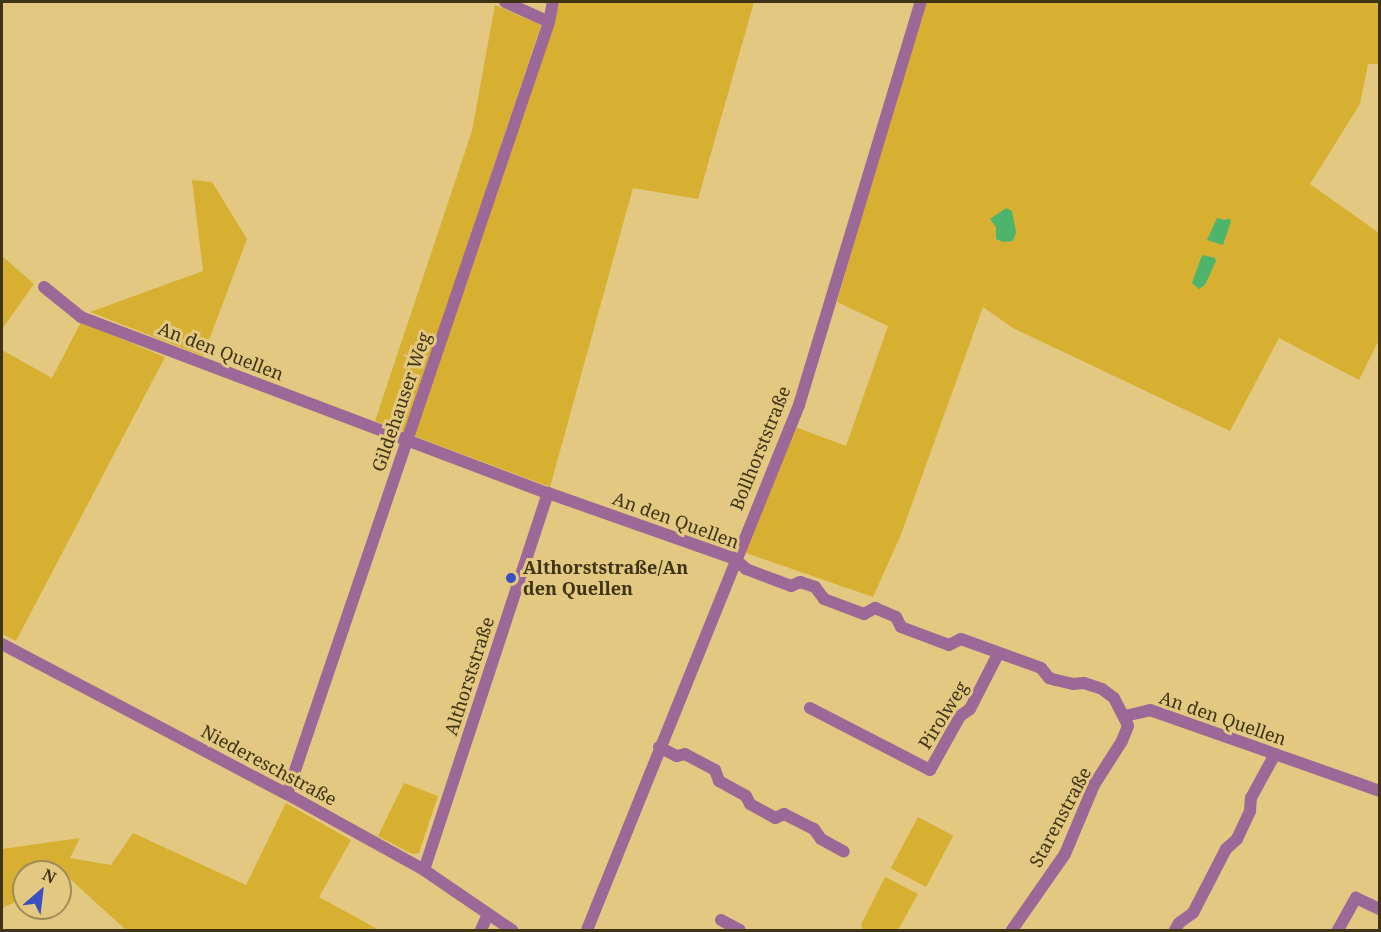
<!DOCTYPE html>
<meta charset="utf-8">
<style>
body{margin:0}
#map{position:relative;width:1381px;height:932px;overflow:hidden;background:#e2c880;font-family:"Noto Serif",serif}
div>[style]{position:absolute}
.green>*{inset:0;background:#d8b031;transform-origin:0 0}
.water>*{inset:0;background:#4cb56b}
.minor>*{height:12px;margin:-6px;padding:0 6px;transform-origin:6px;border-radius:6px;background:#9c6897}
.dots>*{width:16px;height:16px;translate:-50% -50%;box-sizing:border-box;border:3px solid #e2c880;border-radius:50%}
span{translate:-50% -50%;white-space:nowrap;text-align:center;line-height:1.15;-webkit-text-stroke:6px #e2c880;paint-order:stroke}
.street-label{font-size:18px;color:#3e3315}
.poi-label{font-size:18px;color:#3e3315;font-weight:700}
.left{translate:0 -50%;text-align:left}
.frame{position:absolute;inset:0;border:3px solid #3e3315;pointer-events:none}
.north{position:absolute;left:12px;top:860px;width:60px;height:60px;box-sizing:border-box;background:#e2c880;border:2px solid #a08c55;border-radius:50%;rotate:28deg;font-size:16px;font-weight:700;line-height:24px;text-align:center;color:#3e3315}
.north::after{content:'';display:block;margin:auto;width:21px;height:27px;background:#3a4fc1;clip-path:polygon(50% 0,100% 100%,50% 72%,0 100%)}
</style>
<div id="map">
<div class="green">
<div style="clip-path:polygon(558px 2px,754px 2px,698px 199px,633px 188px,550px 487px,414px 436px)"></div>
<div style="clip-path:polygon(923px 2px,1379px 2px,1379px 64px,1368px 64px,1360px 104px,1310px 184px,1379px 233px,1379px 340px,1359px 380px,1279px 338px,1230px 431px,1013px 328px,983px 307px,900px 537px,873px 597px,743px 552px,795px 427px,846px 446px,888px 326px,837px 302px)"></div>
<div style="clip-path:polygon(495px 5px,541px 25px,405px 432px,375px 421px,472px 131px)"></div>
<div style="clip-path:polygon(192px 180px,212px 182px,247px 239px,203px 356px,90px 312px,203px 271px)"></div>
<div style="clip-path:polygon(2px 256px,34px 284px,2px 329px)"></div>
<div style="clip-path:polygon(81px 322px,165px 357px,16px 641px,2px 634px,2px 350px,52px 378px)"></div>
<div style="clip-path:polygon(404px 783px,438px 796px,419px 853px,412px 854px,378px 836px)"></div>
<div style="clip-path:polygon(286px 803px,351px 840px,319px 897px,379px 930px,126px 930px,70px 879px,60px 883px,60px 872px,24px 872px,24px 898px,2px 908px,2px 849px,80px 838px,70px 858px,111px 865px,133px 833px,246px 885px)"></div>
<div style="left:918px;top:817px;width:40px;height:58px;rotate:28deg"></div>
<div style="clip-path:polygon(885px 877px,918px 894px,898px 930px,863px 930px,861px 925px)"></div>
</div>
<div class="water">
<div style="clip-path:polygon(1006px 208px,1012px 211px,1016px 232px,1013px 241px,1003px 242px,996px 239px,996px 227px,990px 219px)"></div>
<div style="clip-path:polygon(1217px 218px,1226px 220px,1229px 218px,1231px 221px,1223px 245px,1207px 240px)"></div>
<div style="clip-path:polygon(1202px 255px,1215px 258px,1216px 261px,1205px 285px,1199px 289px,1192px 283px)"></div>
</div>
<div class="minor">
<div style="left:505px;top:2px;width:48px;rotate:24.4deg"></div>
<div style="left:44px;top:287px;width:48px;rotate:39deg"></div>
<div style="left:81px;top:317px;width:499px;rotate:20.7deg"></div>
<div style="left:548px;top:493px;width:198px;rotate:19.4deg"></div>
<div style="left:735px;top:559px;width:15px;rotate:42deg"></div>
<div style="left:746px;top:569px;width:48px;rotate:20.7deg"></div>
<div style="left:791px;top:586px;width:10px;rotate:-24deg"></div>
<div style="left:800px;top:582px;width:16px;rotate:18deg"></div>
<div style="left:815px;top:587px;width:15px;rotate:53deg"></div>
<div style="left:824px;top:599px;width:43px;rotate:20.6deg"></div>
<div style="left:864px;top:614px;width:13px;rotate:-29deg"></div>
<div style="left:875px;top:608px;width:23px;rotate:23deg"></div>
<div style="left:896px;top:617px;width:11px;rotate:63deg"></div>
<div style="left:901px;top:627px;width:51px;rotate:20.6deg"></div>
<div style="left:949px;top:645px;width:13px;rotate:-27deg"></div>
<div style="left:961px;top:639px;width:85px;rotate:19.9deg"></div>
<div style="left:1041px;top:668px;width:13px;rotate:51deg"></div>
<div style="left:1049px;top:678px;width:7px;rotate:16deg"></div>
<div style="left:1056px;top:680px;width:17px;rotate:13deg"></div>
<div style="left:1073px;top:684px;width:11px;rotate:-5deg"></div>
<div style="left:1084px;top:683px;width:19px;rotate:18deg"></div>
<div style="left:1102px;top:689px;width:15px;rotate:37deg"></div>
<div style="left:1114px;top:698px;width:31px;rotate:63deg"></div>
<div style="left:1128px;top:726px;width:16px;rotate:112deg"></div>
<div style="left:1122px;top:741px;width:52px;rotate:122.5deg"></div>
<div style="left:1094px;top:785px;width:75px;rotate:112.8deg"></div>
<div style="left:1065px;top:854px;width:93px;rotate:124.9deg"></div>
<div style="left:2px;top:644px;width:322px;rotate:27.8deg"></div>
<div style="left:287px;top:794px;width:157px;rotate:29deg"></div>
<div style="left:424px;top:870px;width:107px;rotate:34.3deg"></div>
<div style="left:810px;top:708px;width:135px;rotate:27.3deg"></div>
<div style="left:930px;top:770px;width:62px;rotate:-60.9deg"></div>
<div style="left:960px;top:716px;width:12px;rotate:-35deg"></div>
<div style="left:970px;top:709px;width:62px;rotate:-63deg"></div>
<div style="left:1125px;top:716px;width:26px;rotate:-13deg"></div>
<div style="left:1150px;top:710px;width:244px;rotate:19.4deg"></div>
<div style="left:659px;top:747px;width:20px;rotate:27deg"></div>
<div style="left:677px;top:756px;width:8px;rotate:-14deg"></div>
<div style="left:685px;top:754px;width:34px;rotate:28deg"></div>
<div style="left:715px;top:770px;width:12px;rotate:70deg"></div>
<div style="left:719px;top:781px;width:31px;rotate:29deg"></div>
<div style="left:746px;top:796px;width:9px;rotate:63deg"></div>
<div style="left:750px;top:804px;width:29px;rotate:29deg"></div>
<div style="left:775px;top:818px;width:10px;rotate:-24deg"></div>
<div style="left:784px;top:814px;width:34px;rotate:27deg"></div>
<div style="left:814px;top:829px;width:12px;rotate:55deg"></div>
<div style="left:821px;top:839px;width:26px;rotate:29deg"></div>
<div style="left:287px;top:794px;width:815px;rotate:-71.25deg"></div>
<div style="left:549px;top:22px;width:20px;rotate:-79deg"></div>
<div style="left:424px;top:870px;width:397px;rotate:-71.8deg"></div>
<div style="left:721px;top:920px;width:21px;rotate:28deg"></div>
<div style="left:481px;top:930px;width:17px;rotate:-66deg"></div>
<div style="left:587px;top:930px;width:566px;rotate:-68.01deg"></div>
<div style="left:799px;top:405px;width:421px;rotate:-73.2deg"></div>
<div style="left:1175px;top:930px;width:8px;rotate:-60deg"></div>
<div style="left:1179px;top:923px;width:17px;rotate:-36deg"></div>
<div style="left:1193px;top:913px;width:72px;rotate:-62.7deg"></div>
<div style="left:1226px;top:849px;width:15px;rotate:-42deg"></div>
<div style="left:1237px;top:839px;width:31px;rotate:-65deg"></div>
<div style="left:1250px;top:811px;width:13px;rotate:-86deg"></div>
<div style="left:1251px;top:798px;width:50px;rotate:-61.4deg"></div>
<div style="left:1338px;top:930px;width:37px;rotate:-61deg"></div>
<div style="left:1356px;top:898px;width:26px;rotate:25deg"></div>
</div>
<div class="dots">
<div style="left:511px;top:578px;background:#3a4fc1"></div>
</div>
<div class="street-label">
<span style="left:221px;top:351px;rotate:21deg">An den Quellen</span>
<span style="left:401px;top:402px;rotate:-71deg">Gildehauser Weg</span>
<span style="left:760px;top:448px;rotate:-68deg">Bollhorststraße</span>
<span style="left:676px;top:520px;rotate:20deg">An den Quellen</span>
<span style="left:469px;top:676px;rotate:-72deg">Althorststraße</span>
<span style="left:943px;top:715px;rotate:-58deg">Pirolweg</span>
<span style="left:1223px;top:718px;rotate:19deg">An den Quellen</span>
<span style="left:269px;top:765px;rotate:28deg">Niedereschstraße</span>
<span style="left:1060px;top:817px;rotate:-62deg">Starenstraße</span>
</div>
<div class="poi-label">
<span class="left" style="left:523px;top:578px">Althorststraße/An<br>den Quellen</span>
</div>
<div class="frame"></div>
<div class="north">N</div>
</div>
